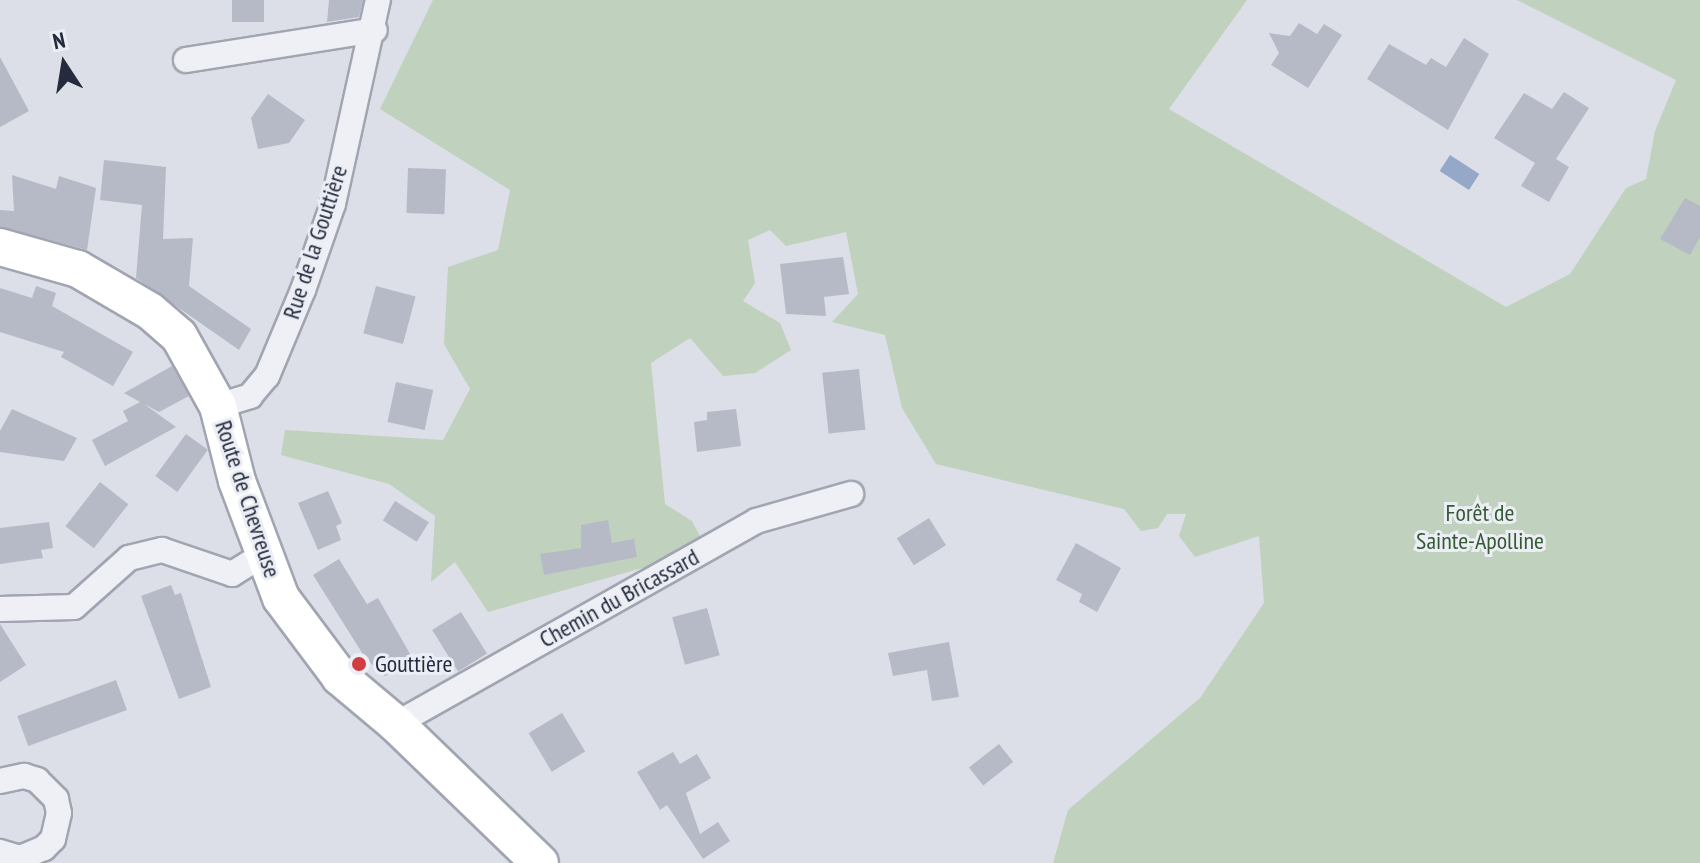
<!DOCTYPE html>
<meta charset="utf-8">
<style>
body{margin:0}
#map{position:relative;width:1700px;height:863px;overflow:hidden;background:#dcdfe7;font-family:"PT Sans Narrow",sans-serif}
div>[style]{position:absolute}
.green>*{inset:0;background:#c0d1bd}
.water>*{inset:0;background:#95a8c8;transform-origin:0 0}
.building>*{inset:0;background:#b6bac7;transform-origin:0 0}
.roads{filter:drop-shadow(2px 0 #a1a5b1) drop-shadow(-2px 0 #a1a5b1) drop-shadow(0 2px #a1a5b1) drop-shadow(0 -2px #a1a5b1)}
.street>*{height:24px;margin:-12px;padding:0 12px;transform-origin:12px;border-radius:12px;background:#eff0f5}
.secondary>*{height:36px;margin:-18px;padding:0 18px;transform-origin:18px;border-radius:18px;background:#fff}
.dots>*{width:22px;height:22px;translate:-50% -50%;box-sizing:border-box;border:4px solid #ebeef4;border-radius:50%}
span{translate:-50% -50%;white-space:nowrap;text-align:center;line-height:1.15;-webkit-text-stroke:6px #ebeef4;paint-order:stroke}
.street-label{font-size:24px;color:#252b3d}
.park-label{font-size:24px;color:#355932}
.poi-label{font-size:24px;color:#252b3d}
.left{translate:0 -50%;text-align:left}
.north{position:absolute;left:24px;top:24px;width:80px;height:80px;-webkit-text-stroke:6px #ebeef4;paint-order:stroke;rotate:348deg;font-size:22px;font-weight:700;line-height:32px;text-align:center;color:#252b3d}
.north::after{content:'';display:block;margin:auto;width:28px;height:36px;background:#252b3d;clip-path:polygon(50% 0,100% 100%,50% 72%,0 100%)}
</style>
<div id="map">
<div class="green">
<div style="clip-path:polygon(433px 0,1247px 0,1169px 109px,1506px 307px,1570px 274px,1626px 188px,1646px 179px,1655px 131px,1676px 80px,1517px 0,1700px 0,1700px 863px,1053px 863px,1068px 810px,1200px 698px,1264px 603px,1259px 536px,1195px 557px,1179px 536px,1186px 514px,1167px 514px,1158px 528px,1141px 531px,1124px 509px,936px 464px,902px 408px,885px 335px,832px 322px,858px 294px,846px 232px,786px 246px,770px 230px,748px 240px,755px 283px,743px 301px,780px 323px,791px 350px,755px 373px,723px 376px,690px 338px,651px 363px,665px 504px,692px 521px,701px 538px,649px 566px,488px 612px,455px 562px,431px 582px,435px 516px,389px 484px,281px 455px,285px 430px,443px 440px,470px 389px,444px 344px,448px 267px,498px 250px,510px 190px,380px 109px)"></div>
</div>
<div class="water">
<div style="left:1450px;top:155px;width:35px;height:19px;rotate:33deg"></div>
</div>
<div class="building">
<div style="left:232px;top:0;width:32px;height:22px"></div>
<div style="clip-path:polygon(329px 0,363px 0,359px 17px,327px 22px)"></div>
<div style="clip-path:polygon(1299px 23px,1317px 34px,1324px 24px,1342px 35px,1308px 88px,1271px 65px,1279px 53px,1269px 33px,1290px 36px)"></div>
<div style="clip-path:polygon(1464px 38px,1489px 54px,1448px 130px,1367px 79px,1389px 44px,1426px 65px,1431px 58px,1446px 67px)"></div>
<div style="clip-path:polygon(0 57px,29px 111px,0 127px)"></div>
<div style="clip-path:polygon(1564px 92px,1589px 108px,1556px 159px,1569px 167px,1549px 202px,1521px 186px,1535px 163px,1494px 138px,1524px 93px,1552px 109px)"></div>
<div style="clip-path:polygon(268px 94px,305px 120px,289px 143px,258px 149px,251px 118px)"></div>
<div style="clip-path:polygon(104px 160px,166px 167px,163px 239px,193px 238px,189px 286px,251px 329px,239px 350px,136px 278px,142px 205px,100px 200px)"></div>
<div style="left:408px;top:168px;width:38px;height:45px;rotate:2deg"></div>
<div style="clip-path:polygon(12px 175px,56px 189px,59px 176px,96px 188px,87px 250px,0 227px,0 210px,14px 211px)"></div>
<div style="clip-path:polygon(1685px 198px,1700px 206px,1700px 237px,1690px 255px,1660px 239px)"></div>
<div style="clip-path:polygon(843px 257px,849px 294px,824px 297px,826px 316px,786px 314px,780px 264px)"></div>
<div style="clip-path:polygon(36px 286px,56px 293px,52px 306px,133px 352px,113px 386px,61px 357px,64px 352px,0 332px,0 288px,32px 298px)"></div>
<div style="left:376px;top:286px;width:41px;height:49px;rotate:15deg"></div>
<div style="clip-path:polygon(172px 366px,189px 396px,159px 412px,144px 404px,176px 427px,105px 466px,92px 440px,128px 421px,123px 411px,140px 402px,124px 393px)"></div>
<div style="left:859px;top:369px;width:61px;height:37px;rotate:84deg"></div>
<div style="left:396px;top:382px;width:38px;height:41px;rotate:12deg"></div>
<div style="clip-path:polygon(12px 409px,77px 438px,64px 461px,0 452px,0 431px)"></div>
<div style="clip-path:polygon(736px 409px,741px 446px,697px 452px,694px 422px,707px 420px,707px 412px)"></div>
<div style="left:186px;top:434px;width:27px;height:52px;rotate:36deg"></div>
<div style="left:100px;top:482px;width:36px;height:56px;rotate:38deg"></div>
<div style="clip-path:polygon(328px 491px,342px 523px,336px 526px,341px 540px,318px 550px,298px 503px)"></div>
<div style="left:395px;top:501px;width:40px;height:23px;rotate:32deg"></div>
<div style="left:929px;top:518px;width:32px;height:38px;rotate:58deg"></div>
<div style="clip-path:polygon(608px 520px,612px 543px,634px 539px,637px 557px,544px 575px,540px 554px,581px 548px,581px 525px)"></div>
<div style="clip-path:polygon(49px 522px,53px 548px,41px 550px,43px 558px,0 564px,0 528px)"></div>
<div style="clip-path:polygon(1076px 543px,1121px 568px,1097px 612px,1079px 602px,1082px 594px,1056px 580px)"></div>
<div style="clip-path:polygon(339px 559px,367px 604px,378px 598px,413px 659px,385px 676px,366px 659px,313px 575px)"></div>
<div style="clip-path:polygon(171px 585px,175px 595px,181px 593px,211px 687px,179px 699px,141px 596px)"></div>
<div style="left:707px;top:608px;width:49px;height:36px;rotate:75deg"></div>
<div style="left:461px;top:612px;width:49px;height:34px;rotate:58deg"></div>
<div style="clip-path:polygon(0 624px,26px 665px,0 682px)"></div>
<div style="clip-path:polygon(949px 642px,959px 697px,932px 701px,927px 670px,893px 676px,888px 653px)"></div>
<div style="left:116px;top:680px;width:32px;height:105px;rotate:70deg"></div>
<div style="left:562px;top:713px;width:45px;height:39px;rotate:59deg"></div>
<div style="left:999px;top:744px;width:23px;height:38px;rotate:52deg"></div>
<div style="clip-path:polygon(673px 752px,680px 764px,697px 754px,711px 778px,686px 793px,700px 834px,718px 822px,730px 841px,703px 859px,667px 805px,660px 810px,637px 772px)"></div>
</div>
<div class="roads">
<div class="street">
<div style="left:186px;top:60px;width:191px;rotate:-9deg"></div>
<div style="left:218px;top:406px;width:34px;rotate:-17deg"></div>
<div style="left:250px;top:396px;width:26px;rotate:-50deg"></div>
<div style="left:267px;top:376px;width:93px;rotate:-67.3deg"></div>
<div style="left:303px;top:290px;width:91px;rotate:-70.8deg"></div>
<div style="left:333px;top:204px;width:209px;rotate:-77.6deg"></div>
<div style="left:0;top:609px;width:74px;rotate:-1.5deg"></div>
<div style="left:74px;top:607px;width:74px;rotate:-41.7deg"></div>
<div style="left:129px;top:558px;width:34px;rotate:-14deg"></div>
<div style="left:162px;top:550px;width:74px;rotate:18.9deg"></div>
<div style="left:232px;top:574px;width:36px;rotate:-32deg"></div>
<div style="left:396px;top:724px;width:413px;rotate:-29.4deg"></div>
<div style="left:756px;top:521px;width:99px;rotate:-15.9deg"></div>
<div style="left:0;top:781px;width:25px;rotate:-12deg"></div>
<div style="left:24px;top:776px;width:14px;rotate:17deg"></div>
<div style="left:37px;top:780px;width:27px;rotate:45deg"></div>
<div style="left:56px;top:799px;width:14px;rotate:78deg"></div>
<div style="left:59px;top:813px;width:27px;rotate:103deg"></div>
<div style="left:53px;top:839px;width:13px;rotate:135deg"></div>
<div style="left:44px;top:848px;width:26px;rotate:157deg"></div>
<div style="left:20px;top:858px;width:21px;rotate:-163deg"></div>
</div>
<div class="secondary">
<div style="left:0;top:247px;width:81px;rotate:15.8deg"></div>
<div style="left:78px;top:269px;width:83px;rotate:30.3deg"></div>
<div style="left:150px;top:311px;width:38px;rotate:41deg"></div>
<div style="left:179px;top:336px;width:80px;rotate:60.9deg"></div>
<div style="left:218px;top:406px;width:77px;rotate:75.8deg"></div>
<div style="left:237px;top:481px;width:125px;rotate:69.4deg"></div>
<div style="left:281px;top:598px;width:99px;rotate:53.2deg"></div>
<div style="left:340px;top:677px;width:73px;rotate:40deg"></div>
<div style="left:396px;top:724px;width:200px;rotate:44deg"></div>
</div>
</div>
<div class="dots">
<div style="left:359px;top:664px;background:#d13c40"></div>
</div>
<div class="street-label">
<span style="left:315px;top:242px;rotate:-72deg">Rue de la Gouttière</span>
<span style="left:248px;top:499px;rotate:72deg">Route de Chevreuse</span>
<span style="left:619px;top:598px;rotate:-29deg">Chemin du Bricassard</span>
</div>
<div class="park-label">
<span style="left:1480px;top:527px">Forêt de<br>Sainte-Apolline</span>
</div>
<div class="poi-label">
<span class="left" style="left:375px;top:664px">Gouttière</span>
</div>
<div class="north">N</div>
</div>
